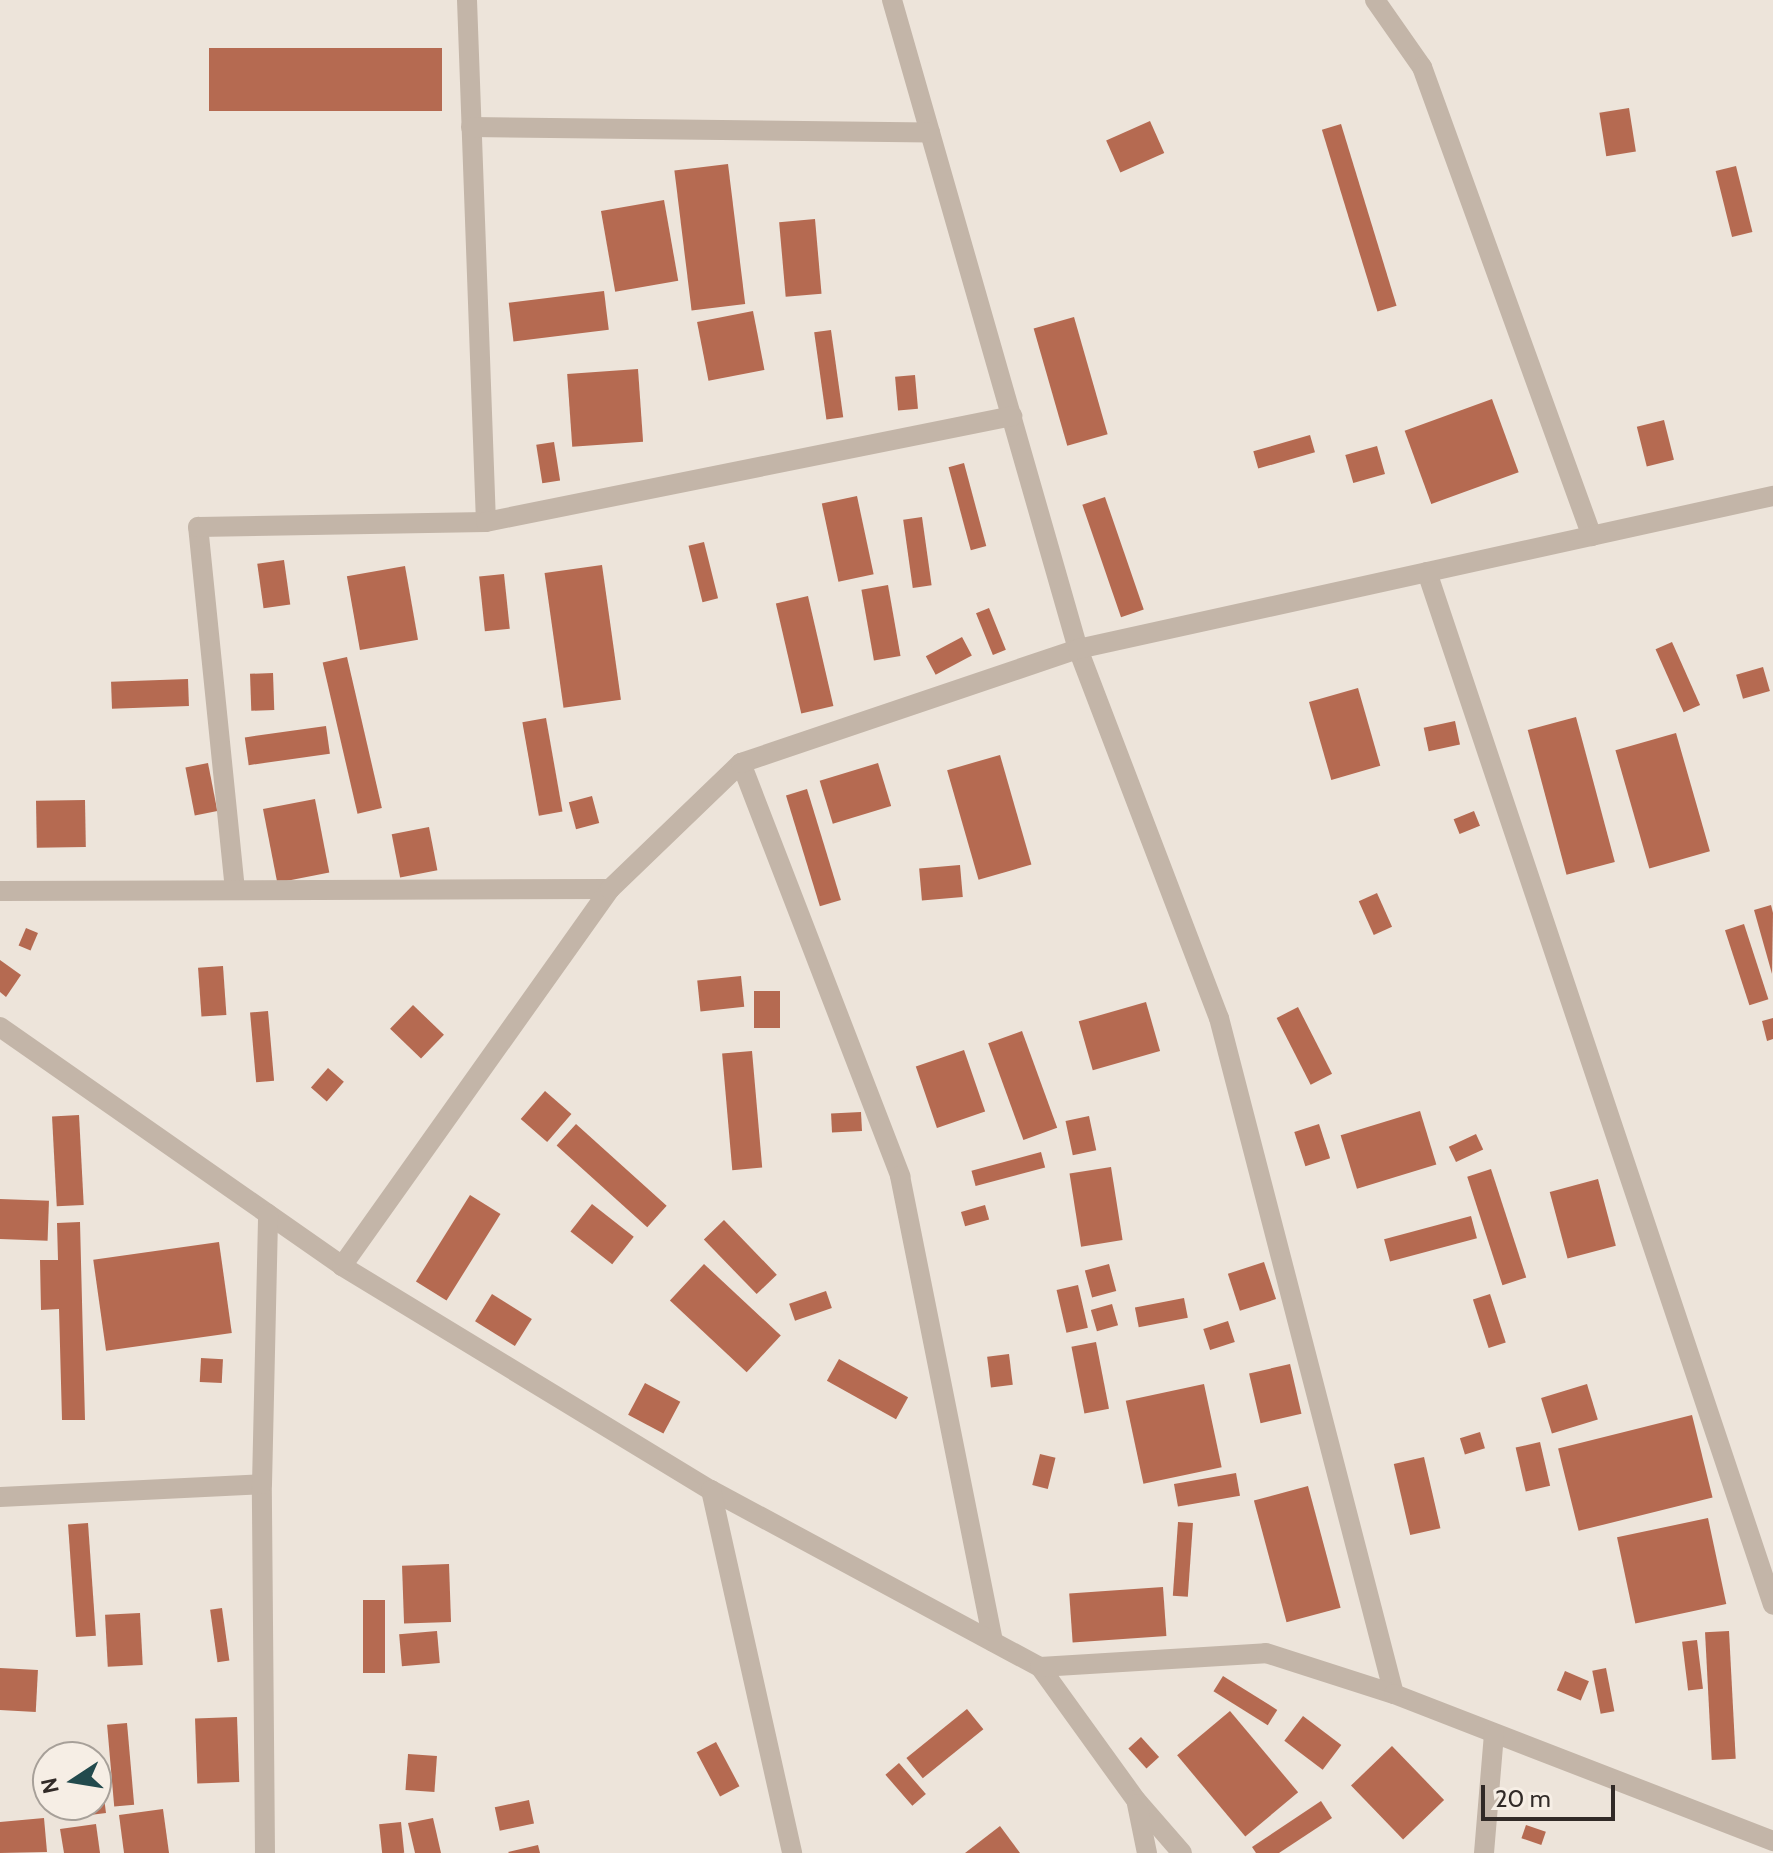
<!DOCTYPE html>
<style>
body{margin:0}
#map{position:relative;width:1773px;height:1853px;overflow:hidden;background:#ede4da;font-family:Cabin,sans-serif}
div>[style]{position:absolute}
.building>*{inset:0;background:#b56a51;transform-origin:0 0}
.minor>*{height:20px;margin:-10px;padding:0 10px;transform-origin:10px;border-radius:10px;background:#c3b5a8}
span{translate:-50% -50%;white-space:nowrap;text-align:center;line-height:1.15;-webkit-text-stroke:6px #f6eee5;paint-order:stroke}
.north{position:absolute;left:32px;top:1741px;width:80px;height:80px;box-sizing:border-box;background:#f6eee5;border:2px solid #a7a099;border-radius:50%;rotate:258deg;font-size:22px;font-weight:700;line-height:32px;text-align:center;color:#312a27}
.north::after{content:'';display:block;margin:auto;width:28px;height:36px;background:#224a4d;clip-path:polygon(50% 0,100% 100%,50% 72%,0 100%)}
.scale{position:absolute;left:1481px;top:1785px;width:134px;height:36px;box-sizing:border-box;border:4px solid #312a27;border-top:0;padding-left:10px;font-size:24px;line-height:28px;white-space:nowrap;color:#312a27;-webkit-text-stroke:6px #f6eee5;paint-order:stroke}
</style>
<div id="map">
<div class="building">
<div style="left:209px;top:48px;width:233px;height:63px"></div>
<div style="left:1629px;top:108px;width:44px;height:30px;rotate:81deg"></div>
<div style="left:1150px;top:121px;width:35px;height:48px;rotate:66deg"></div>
<div style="left:1341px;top:124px;width:190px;height:20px;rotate:73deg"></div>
<div style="left:728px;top:164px;width:141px;height:54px;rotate:83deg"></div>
<div style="left:1736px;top:166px;width:68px;height:21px;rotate:76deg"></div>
<div style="left:664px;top:200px;width:82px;height:64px;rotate:80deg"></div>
<div style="left:815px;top:219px;width:75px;height:36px;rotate:85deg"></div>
<div style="left:604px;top:291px;width:39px;height:96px;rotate:83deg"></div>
<div style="left:753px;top:311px;width:60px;height:57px;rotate:79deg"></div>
<div style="left:1074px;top:317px;width:122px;height:42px;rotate:74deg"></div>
<div style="left:831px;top:330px;width:88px;height:17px;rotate:82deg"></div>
<div style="left:638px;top:369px;width:73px;height:71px;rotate:86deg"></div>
<div style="left:915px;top:375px;width:34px;height:20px;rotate:85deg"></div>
<div style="left:1492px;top:399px;width:78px;height:93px;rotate:70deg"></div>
<div style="left:1664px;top:420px;width:41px;height:28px;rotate:76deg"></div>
<div style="left:1310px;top:435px;width:18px;height:59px;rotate:74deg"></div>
<div style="left:554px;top:442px;width:39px;height:18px;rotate:81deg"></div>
<div style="left:1377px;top:446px;width:29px;height:33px;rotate:74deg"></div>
<div style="left:964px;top:463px;width:86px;height:16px;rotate:75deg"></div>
<div style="left:857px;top:496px;width:80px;height:36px;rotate:78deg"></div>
<div style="left:1105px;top:497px;width:119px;height:24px;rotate:71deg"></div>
<div style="left:922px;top:517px;width:69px;height:19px;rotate:82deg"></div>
<div style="left:704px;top:542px;width:58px;height:16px;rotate:76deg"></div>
<div style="left:284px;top:560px;width:45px;height:27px;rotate:82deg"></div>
<div style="left:602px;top:565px;width:136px;height:58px;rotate:82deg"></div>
<div style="left:405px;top:566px;width:75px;height:59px;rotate:80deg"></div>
<div style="left:504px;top:574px;width:55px;height:25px;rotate:84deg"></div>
<div style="left:888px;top:585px;width:72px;height:27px;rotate:80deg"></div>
<div style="left:808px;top:596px;width:113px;height:33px;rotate:77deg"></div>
<div style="left:989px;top:608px;width:45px;height:14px;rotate:68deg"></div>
<div style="left:962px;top:637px;width:21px;height:41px;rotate:62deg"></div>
<div style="left:1672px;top:642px;width:69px;height:18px;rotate:66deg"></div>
<div style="left:347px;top:657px;width:155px;height:25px;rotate:77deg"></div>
<div style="left:1763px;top:667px;width:25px;height:28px;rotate:74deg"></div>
<div style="left:273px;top:673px;width:37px;height:23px;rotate:88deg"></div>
<div style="left:188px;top:679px;width:27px;height:77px;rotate:88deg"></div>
<div style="left:1358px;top:688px;width:81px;height:51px;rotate:74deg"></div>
<div style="left:1576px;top:717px;width:150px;height:50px;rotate:75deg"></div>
<div style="left:546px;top:718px;width:95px;height:24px;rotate:80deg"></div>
<div style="left:1455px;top:721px;width:24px;height:32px;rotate:78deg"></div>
<div style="left:326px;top:726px;width:28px;height:82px;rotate:82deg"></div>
<div style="left:1676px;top:733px;width:123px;height:63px;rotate:74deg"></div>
<div style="left:1000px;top:755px;width:114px;height:55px;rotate:74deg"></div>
<div style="left:208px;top:763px;width:49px;height:23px;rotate:79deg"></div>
<div style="left:878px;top:763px;width:45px;height:61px;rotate:73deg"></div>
<div style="left:807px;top:789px;width:116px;height:22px;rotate:73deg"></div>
<div style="left:592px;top:796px;width:28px;height:24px;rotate:75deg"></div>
<div style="left:315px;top:799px;width:75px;height:53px;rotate:79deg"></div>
<div style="left:85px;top:800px;width:47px;height:49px;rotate:89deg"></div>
<div style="left:1474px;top:811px;width:16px;height:22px;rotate:68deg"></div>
<div style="left:429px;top:827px;width:44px;height:38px;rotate:79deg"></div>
<div style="left:960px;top:865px;width:32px;height:41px;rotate:85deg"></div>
<div style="left:1377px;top:893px;width:37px;height:20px;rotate:66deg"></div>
<div style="clip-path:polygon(1771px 905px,1773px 913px,1772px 974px,1754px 910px)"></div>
<div style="left:1744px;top:924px;width:79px;height:20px;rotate:72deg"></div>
<div style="left:26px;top:928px;width:13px;height:19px;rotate:23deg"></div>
<div style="clip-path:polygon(0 960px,21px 975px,6px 997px,0 992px)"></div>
<div style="left:223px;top:966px;width:49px;height:25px;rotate:86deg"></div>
<div style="left:741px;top:976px;width:31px;height:44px;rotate:84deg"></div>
<div style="left:754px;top:991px;width:26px;height:37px"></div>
<div style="left:1146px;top:1002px;width:51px;height:70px;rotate:74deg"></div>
<div style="left:413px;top:1005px;width:43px;height:33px;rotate:44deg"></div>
<div style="left:1298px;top:1007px;width:75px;height:24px;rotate:63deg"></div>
<div style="left:268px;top:1011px;width:70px;height:18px;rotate:85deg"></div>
<div style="clip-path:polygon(1773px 1018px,1773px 1039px,1767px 1041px,1762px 1021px)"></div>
<div style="left:1022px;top:1031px;width:103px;height:36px;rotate:70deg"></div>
<div style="left:964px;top:1050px;width:65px;height:51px;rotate:71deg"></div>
<div style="left:752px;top:1051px;width:117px;height:30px;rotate:85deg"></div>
<div style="left:328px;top:1068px;width:21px;height:26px;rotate:41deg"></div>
<div style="left:545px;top:1091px;width:35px;height:37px;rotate:41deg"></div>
<div style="left:1420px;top:1111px;width:56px;height:83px;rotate:73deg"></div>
<div style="left:861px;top:1112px;width:19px;height:30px;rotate:87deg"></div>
<div style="left:79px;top:1115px;width:90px;height:27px;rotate:87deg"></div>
<div style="left:1089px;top:1116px;width:35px;height:24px;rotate:78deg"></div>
<div style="left:576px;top:1124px;width:122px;height:29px;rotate:42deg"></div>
<div style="left:1319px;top:1124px;width:36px;height:26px;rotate:72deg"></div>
<div style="left:1476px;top:1134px;width:17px;height:30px;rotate:65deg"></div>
<div style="left:1041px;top:1152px;width:16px;height:72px;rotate:75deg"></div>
<div style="left:1111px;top:1167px;width:74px;height:42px;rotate:81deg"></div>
<div style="left:1491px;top:1169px;width:114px;height:25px;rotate:72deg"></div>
<div style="left:1598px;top:1179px;width:69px;height:50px;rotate:75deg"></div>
<div style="left:470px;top:1195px;width:36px;height:102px;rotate:32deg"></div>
<div style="left:0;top:1199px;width:49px;height:40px;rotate:2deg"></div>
<div style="left:592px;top:1204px;width:53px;height:35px;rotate:38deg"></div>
<div style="left:985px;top:1205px;width:15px;height:25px;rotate:74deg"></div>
<div style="left:1471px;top:1216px;width:23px;height:90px;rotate:75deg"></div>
<div style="left:724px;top:1220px;width:76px;height:28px;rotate:46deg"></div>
<div style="clip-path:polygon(80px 1222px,85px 1420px,62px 1420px,59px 1309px,41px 1310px,40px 1260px,58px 1260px,57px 1223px)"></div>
<div style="left:219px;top:1242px;width:92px;height:127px;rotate:82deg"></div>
<div style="left:1264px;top:1262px;width:39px;height:38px;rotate:72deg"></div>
<div style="left:704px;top:1264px;width:105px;height:50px;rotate:43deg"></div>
<div style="left:1109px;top:1264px;width:28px;height:25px;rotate:75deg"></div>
<div style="left:1078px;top:1285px;width:44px;height:22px;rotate:77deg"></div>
<div style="left:826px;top:1291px;width:18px;height:39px;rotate:71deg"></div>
<div style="left:492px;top:1294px;width:47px;height:32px;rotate:32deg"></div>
<div style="left:1490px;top:1294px;width:51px;height:18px;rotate:72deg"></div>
<div style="left:1184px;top:1298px;width:20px;height:50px;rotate:79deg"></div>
<div style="left:1112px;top:1304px;width:22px;height:22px;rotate:74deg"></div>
<div style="left:1228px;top:1321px;width:22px;height:26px;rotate:72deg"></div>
<div style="left:1096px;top:1342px;width:68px;height:25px;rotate:79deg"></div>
<div style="left:1009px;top:1354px;width:31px;height:22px;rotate:83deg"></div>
<div style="left:201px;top:1358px;width:22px;height:24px;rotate:3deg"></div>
<div style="left:839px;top:1359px;width:79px;height:25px;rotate:29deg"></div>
<div style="left:1290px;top:1364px;width:51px;height:42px;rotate:77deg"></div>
<div style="left:645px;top:1383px;width:40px;height:36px;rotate:28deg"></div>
<div style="left:1204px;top:1384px;width:85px;height:80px;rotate:78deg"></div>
<div style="left:1587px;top:1384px;width:37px;height:48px;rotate:73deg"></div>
<div style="left:1692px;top:1415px;width:85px;height:138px;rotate:76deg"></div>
<div style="left:1480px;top:1432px;width:17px;height:21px;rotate:73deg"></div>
<div style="left:1540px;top:1442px;width:45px;height:25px;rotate:77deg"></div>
<div style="left:1040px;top:1454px;width:16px;height:32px;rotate:14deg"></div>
<div style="left:1424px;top:1457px;width:73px;height:31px;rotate:77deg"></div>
<div style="left:1236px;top:1473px;width:23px;height:63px;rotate:80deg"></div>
<div style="left:1308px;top:1486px;width:126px;height:56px;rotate:75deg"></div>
<div style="left:1708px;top:1518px;width:88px;height:93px;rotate:78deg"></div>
<div style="left:1178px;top:1522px;width:15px;height:74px;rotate:4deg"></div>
<div style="left:88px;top:1523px;width:113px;height:20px;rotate:86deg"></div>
<div style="left:449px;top:1564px;width:58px;height:47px;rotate:88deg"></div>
<div style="left:1163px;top:1587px;width:49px;height:94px;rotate:86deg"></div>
<div style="left:363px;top:1600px;width:22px;height:73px"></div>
<div style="left:222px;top:1608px;width:53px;height:12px;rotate:82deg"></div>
<div style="left:140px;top:1613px;width:52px;height:35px;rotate:87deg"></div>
<div style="left:437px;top:1631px;width:32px;height:38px;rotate:85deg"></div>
<div style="left:1729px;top:1631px;width:128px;height:24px;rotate:87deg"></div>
<div style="left:1697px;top:1640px;width:49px;height:15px;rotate:83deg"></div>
<div style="left:0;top:1668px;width:38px;height:42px;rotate:3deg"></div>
<div style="left:1606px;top:1668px;width:44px;height:14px;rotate:79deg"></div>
<div style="left:1565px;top:1671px;width:26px;height:21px;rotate:23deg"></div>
<div style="left:1223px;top:1676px;width:64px;height:18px;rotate:32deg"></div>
<div style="left:967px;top:1709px;width:26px;height:78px;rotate:51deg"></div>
<div style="left:1230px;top:1711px;width:106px;height:69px;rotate:50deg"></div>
<div style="left:1303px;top:1716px;width:48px;height:31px;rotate:37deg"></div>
<div style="left:237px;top:1717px;width:65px;height:42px;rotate:88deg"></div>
<div style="left:127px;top:1723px;width:82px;height:20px;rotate:85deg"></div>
<div style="left:1141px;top:1737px;width:27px;height:17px;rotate:48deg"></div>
<div style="left:716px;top:1742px;width:50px;height:22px;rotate:62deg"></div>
<div style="left:1392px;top:1746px;width:75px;height:57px;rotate:46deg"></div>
<div style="left:408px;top:1754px;width:29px;height:36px;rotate:4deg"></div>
<div style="left:899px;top:1763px;width:41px;height:18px;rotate:49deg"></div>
<div style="clip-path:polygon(100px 1766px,106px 1813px,74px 1817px,72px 1805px,96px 1805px)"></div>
<div style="left:529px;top:1800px;width:24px;height:35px;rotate:78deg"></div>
<div style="clip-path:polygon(1321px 1801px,1332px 1818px,1279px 1853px,1256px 1853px,1252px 1847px)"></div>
<div style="clip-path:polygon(163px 1809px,169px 1853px,124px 1853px,119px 1815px)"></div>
<div style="clip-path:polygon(44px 1818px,47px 1852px,0 1853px,0 1822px)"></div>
<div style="clip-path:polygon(433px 1818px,441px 1853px,415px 1853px,408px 1823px)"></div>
<div style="left:401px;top:1822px;width:31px;height:22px;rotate:84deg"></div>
<div style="clip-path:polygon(96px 1824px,100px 1853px,64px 1853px,60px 1829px)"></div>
<div style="left:1526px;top:1825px;width:21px;height:14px;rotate:19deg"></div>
<div style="clip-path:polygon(1000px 1826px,1020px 1853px,965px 1853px)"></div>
<div style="clip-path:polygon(538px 1845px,540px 1853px,509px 1853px,508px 1852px)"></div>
</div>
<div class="minor">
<div style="left:467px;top:0;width:522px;rotate:87.92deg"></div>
<div style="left:892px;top:0;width:675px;rotate:74.01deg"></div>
<div style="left:1078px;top:649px;width:395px;rotate:69.1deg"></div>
<div style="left:1219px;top:1018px;width:698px;rotate:75.49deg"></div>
<div style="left:1375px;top:0;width:82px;rotate:55deg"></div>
<div style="left:1422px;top:67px;width:499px;rotate:70.1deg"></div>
<div style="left:471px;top:127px;width:459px;rotate:0.7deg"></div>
<div style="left:1427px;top:572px;width:1089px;rotate:71.48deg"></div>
<div style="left:741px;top:763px;width:443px;rotate:68.9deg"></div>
<div style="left:900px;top:1176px;width:475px;rotate:78.7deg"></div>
<div style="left:235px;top:890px;width:365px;rotate:-95.8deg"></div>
<div style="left:198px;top:527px;width:288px;rotate:-1deg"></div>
<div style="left:486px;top:522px;width:537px;rotate:-11.39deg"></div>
<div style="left:0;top:891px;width:610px;rotate:-0.19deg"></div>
<div style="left:0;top:1027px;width:417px;rotate:34.9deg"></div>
<div style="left:342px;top:1266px;width:432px;rotate:31.3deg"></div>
<div style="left:711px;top:1490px;width:374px;rotate:28.3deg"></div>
<div style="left:1040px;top:1667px;width:164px;rotate:54.2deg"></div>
<div style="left:1136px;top:1800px;width:70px;rotate:49deg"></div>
<div style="left:342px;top:1266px;width:463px;rotate:-54.6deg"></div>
<div style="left:610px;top:889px;width:182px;rotate:-43.9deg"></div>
<div style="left:741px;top:763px;width:356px;rotate:-18.7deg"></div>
<div style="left:1078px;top:649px;width:712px;rotate:-12.42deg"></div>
<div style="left:711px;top:1490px;width:372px;rotate:77.4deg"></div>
<div style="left:0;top:1497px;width:262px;rotate:-2.8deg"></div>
<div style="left:1040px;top:1667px;width:226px;rotate:-3.5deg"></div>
<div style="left:1266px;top:1653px;width:134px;rotate:17.8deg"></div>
<div style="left:1394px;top:1694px;width:407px;rotate:21.2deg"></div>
<div style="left:1137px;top:1804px;width:50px;rotate:78.5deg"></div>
<div style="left:265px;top:1853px;width:369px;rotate:-90.5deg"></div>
<div style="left:262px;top:1484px;width:270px;rotate:-88.7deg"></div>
<div style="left:1484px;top:1853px;width:120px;rotate:-85.2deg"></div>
</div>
<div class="north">N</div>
<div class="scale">20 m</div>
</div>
